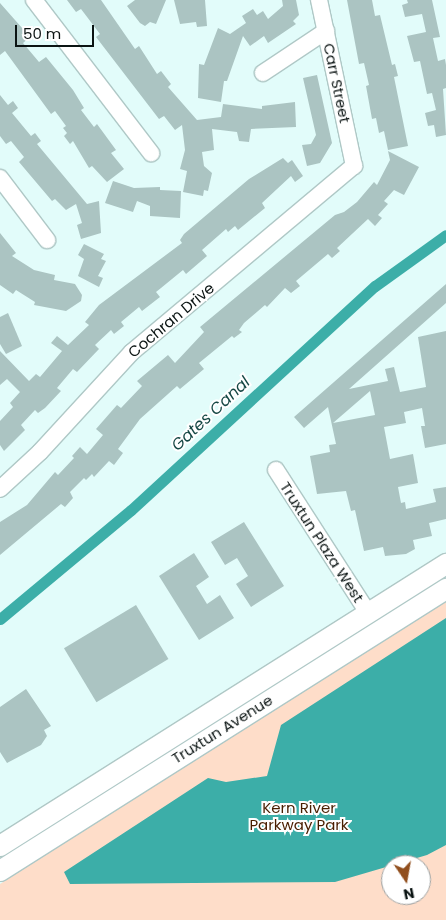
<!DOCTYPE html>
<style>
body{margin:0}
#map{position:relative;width:446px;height:920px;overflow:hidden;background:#e2fcfa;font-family:Poppins,sans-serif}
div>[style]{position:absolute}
.green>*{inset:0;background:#feddc9}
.water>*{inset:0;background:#3caea8}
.canal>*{height:11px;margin:-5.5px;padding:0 5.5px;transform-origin:5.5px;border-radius:5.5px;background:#3caea8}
.building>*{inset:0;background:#abc4c2;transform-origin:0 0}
.roads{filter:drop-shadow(1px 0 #afc8c6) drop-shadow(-1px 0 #afc8c6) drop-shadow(0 1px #afc8c6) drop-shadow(0 -1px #afc8c6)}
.minor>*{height:16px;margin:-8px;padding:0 8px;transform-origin:8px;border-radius:8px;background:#fff}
.major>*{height:20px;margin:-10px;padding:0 10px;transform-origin:10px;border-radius:10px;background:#fff}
span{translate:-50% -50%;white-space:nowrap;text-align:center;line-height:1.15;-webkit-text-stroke:4px #fff;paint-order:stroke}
.street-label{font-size:15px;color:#0b1413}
.park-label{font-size:15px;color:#481e00}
.water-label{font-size:16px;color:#154744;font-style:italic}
.north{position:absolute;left:381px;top:855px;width:50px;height:50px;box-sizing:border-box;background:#fff;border:1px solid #9da1a1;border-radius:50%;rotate:168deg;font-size:14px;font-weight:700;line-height:20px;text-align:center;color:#0b1413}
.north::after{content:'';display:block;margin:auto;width:18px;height:22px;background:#914f1e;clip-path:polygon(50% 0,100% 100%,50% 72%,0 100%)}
.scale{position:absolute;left:15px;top:25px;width:79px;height:22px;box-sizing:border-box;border:2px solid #0b1413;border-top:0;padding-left:6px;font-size:15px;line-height:18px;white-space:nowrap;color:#0b1413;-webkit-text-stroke:4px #fff;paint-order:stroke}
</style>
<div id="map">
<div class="green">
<div style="clip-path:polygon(evenodd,446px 599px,446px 920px,0 920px,0 884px,446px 599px,391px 865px,421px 865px,421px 895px,391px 895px,391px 865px)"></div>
</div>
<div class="water">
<div style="clip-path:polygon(446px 618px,446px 845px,427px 855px,335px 882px,70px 884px,64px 872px,208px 778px,226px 782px,267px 776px,281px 725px)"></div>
</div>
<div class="canal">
<div style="left:0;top:619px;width:170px;rotate:-39.8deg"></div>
<div style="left:131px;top:510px;width:331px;rotate:-42.6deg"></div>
<div style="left:375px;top:286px;width:87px;rotate:-35.7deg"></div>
</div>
<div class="building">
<div style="clip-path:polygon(67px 0,101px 0,135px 49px,139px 46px,157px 74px,161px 71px,171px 84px,168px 87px,197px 120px,221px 117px,223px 104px,262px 109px,262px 106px,295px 102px,296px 127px,251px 129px,249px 142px,239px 141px,237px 132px,212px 129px,214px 150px,202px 152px,204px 166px,212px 173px,208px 191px,204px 190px,203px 196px,183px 192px,187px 171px,180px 169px,185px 150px,182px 125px,175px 130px,164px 116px,159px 119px,96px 37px,100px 34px,81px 9px,76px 12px)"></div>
<div style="clip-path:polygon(135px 0,166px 0,156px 24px,150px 22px,145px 26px,140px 23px,127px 6px)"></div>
<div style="clip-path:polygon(174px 0,205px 0,207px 26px,197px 27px,196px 22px,180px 24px)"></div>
<div style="clip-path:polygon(282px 0,296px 0,299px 15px,293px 21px,296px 24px,268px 43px,264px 36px,250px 46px,243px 36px,227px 81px,224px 81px,221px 102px,198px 98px,199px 64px,204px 65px,218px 28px,230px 34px,246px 23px,242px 16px,253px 9px,257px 15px,263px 11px,268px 19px,283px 6px)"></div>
<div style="clip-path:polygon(347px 0,372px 0,375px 16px,380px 15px,392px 65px,395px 64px,398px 76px,394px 77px,408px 146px,388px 150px,384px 131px,379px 133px,376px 118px,372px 119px,366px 86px,369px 85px,364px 63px,359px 64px)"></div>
<div style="clip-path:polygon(407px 0,432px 0,440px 37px,433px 38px,438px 61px,445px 59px,446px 65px,446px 88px,443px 89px,446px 135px,436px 137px,434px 125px,428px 126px,425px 113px,436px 110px,432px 93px,427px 94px,420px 61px,414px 62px,407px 36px,426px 32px,422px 14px,405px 17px,402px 5px,408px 3px)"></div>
<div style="clip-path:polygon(0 3px,30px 37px,23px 43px,39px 62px,46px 57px,73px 90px,84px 108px,81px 110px,94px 127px,97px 124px,116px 150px,111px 153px,124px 169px,107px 182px,92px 166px,89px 168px,73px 141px,70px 144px,64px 136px,67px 133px,63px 128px,66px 126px,55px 111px,51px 114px,5px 51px,0 55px)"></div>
<div style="clip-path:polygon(317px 75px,332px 143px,320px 163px,307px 166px,302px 145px,311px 144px,316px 135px,303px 78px)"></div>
<div style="clip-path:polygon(0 95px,8px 105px,13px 101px,18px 108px,12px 113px,31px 136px,35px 133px,41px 141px,37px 144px,87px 204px,99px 201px,101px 233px,81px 239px,77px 225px,82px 223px,76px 204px,66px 210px,55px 199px,52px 201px,19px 162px,24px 157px,11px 141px,6px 144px,0 136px)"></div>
<div style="clip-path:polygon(388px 151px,419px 167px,404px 195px,394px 190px,384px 201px,388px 204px,378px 215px,382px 218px,375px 226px,368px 219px,337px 248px,340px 251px,332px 258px,328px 254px,296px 281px,300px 286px,291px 293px,285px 288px,267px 307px,265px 305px,244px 323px,239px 330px,242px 332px,234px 338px,232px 336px,199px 363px,204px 369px,180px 389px,177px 386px,140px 419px,118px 449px,123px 453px,114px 465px,109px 461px,94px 477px,92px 474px,86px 480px,84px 478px,70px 492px,73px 498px,65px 507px,61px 504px,0 555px,0 522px,27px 505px,55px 472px,58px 475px,74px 458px,72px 456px,80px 447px,87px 454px,103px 435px,96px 429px,117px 405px,121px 408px,142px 386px,137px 381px,168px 355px,175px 363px,204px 332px,200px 327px,335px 215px,344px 212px,357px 202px,374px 182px,377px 185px,390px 160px)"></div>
<div style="clip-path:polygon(283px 158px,288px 163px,292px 160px,303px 176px,295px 182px,291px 176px,262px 203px,265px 208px,238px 230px,235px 226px,228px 232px,226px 229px,202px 250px,207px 256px,186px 274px,183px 270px,161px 288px,156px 292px,160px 297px,142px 311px,139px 307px,121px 322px,124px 326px,114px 334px,111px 330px,95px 345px,99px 349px,77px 372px,73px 369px,57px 388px,61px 391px,45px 408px,38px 413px,35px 410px,21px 425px,25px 430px,4px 451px,0 445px,0 421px,13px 407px,10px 403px,20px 392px,7px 379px,0 385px,0 351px,29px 381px,36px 374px,40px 377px,62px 351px,51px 343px,57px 336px,68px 345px,89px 325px,85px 322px,99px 305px,182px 243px,180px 240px,184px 234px,249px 179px)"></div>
<div style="clip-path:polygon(113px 181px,134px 188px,160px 187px,160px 190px,181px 191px,180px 218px,150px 216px,150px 206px,137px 201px,133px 212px,105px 203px)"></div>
<div style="clip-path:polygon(0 233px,16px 253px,12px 256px,34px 270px,55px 275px,54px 280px,75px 284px,82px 295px,81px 301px,66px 311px,34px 305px,35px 302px,16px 290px,13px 294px,0 285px)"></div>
<div style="clip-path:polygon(84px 244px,104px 254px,101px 259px,106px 261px,98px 276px,103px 278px,99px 287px,78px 276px,84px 259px,78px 255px)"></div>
<div style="clip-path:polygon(evenodd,446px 284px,446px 303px,349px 389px,388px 381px,385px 369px,394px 367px,400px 392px,426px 387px,418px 337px,446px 331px,446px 444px,425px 448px,421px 426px,425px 426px,422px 408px,404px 412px,406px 423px,384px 427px,390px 459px,413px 454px,418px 483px,398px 487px,401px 503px,405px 502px,406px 509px,436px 502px,433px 489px,446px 487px,446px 519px,429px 523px,432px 536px,413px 540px,415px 549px,406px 554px,385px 556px,383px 547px,364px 551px,355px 510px,351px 511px,346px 491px,317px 494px,310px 456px,330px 452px,329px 445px,336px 444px,328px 407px,304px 428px,294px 417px,446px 284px,370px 391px,375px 415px,333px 423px,370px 391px)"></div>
<div style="clip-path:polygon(8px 313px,22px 346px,6px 354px,0 344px,0 317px)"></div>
<div style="clip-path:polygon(244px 522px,284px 586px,251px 607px,236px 584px,248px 576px,237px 558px,225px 565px,211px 542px)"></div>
<div style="clip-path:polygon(194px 553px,209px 577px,196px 586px,207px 604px,220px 595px,234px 618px,199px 640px,159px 576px)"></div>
<div style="left:136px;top:605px;width:63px;height:84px;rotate:59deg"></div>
<div style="clip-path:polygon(26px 689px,51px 726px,44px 730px,47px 736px,41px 745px,7px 763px,0 752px,0 707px)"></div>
</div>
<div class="roads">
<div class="minor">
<div style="left:34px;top:0;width:193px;rotate:52.6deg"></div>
<div style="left:263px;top:73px;width:76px;rotate:-33.7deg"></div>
<div style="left:0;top:178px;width:78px;rotate:52.8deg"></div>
<div style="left:276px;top:470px;width:170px;rotate:57.2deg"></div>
<div style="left:0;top:489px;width:54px;rotate:-42.8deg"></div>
<div style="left:40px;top:452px;width:136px;rotate:-47.4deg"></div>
<div style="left:132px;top:352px;width:290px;rotate:-40deg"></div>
<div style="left:354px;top:166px;width:170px;rotate:-101.9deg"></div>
</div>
<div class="major">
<div style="left:0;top:846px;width:528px;rotate:-32.3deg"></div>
<div style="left:0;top:871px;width:528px;rotate:-32.3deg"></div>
</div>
</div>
<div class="street-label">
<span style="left:337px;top:83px;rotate:78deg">Carr Street</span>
<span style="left:171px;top:320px;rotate:-40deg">Cochran Drive</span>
<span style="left:322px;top:542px;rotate:57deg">Truxtun Plaza West</span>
<span style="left:222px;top:729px;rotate:-32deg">Truxtun Avenue</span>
</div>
<div class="park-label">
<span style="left:299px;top:816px">Kern River<br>Parkway Park</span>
</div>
<div class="water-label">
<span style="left:211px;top:414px;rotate:-43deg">Gates Canal</span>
</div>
<div class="north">N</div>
<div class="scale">50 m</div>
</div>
